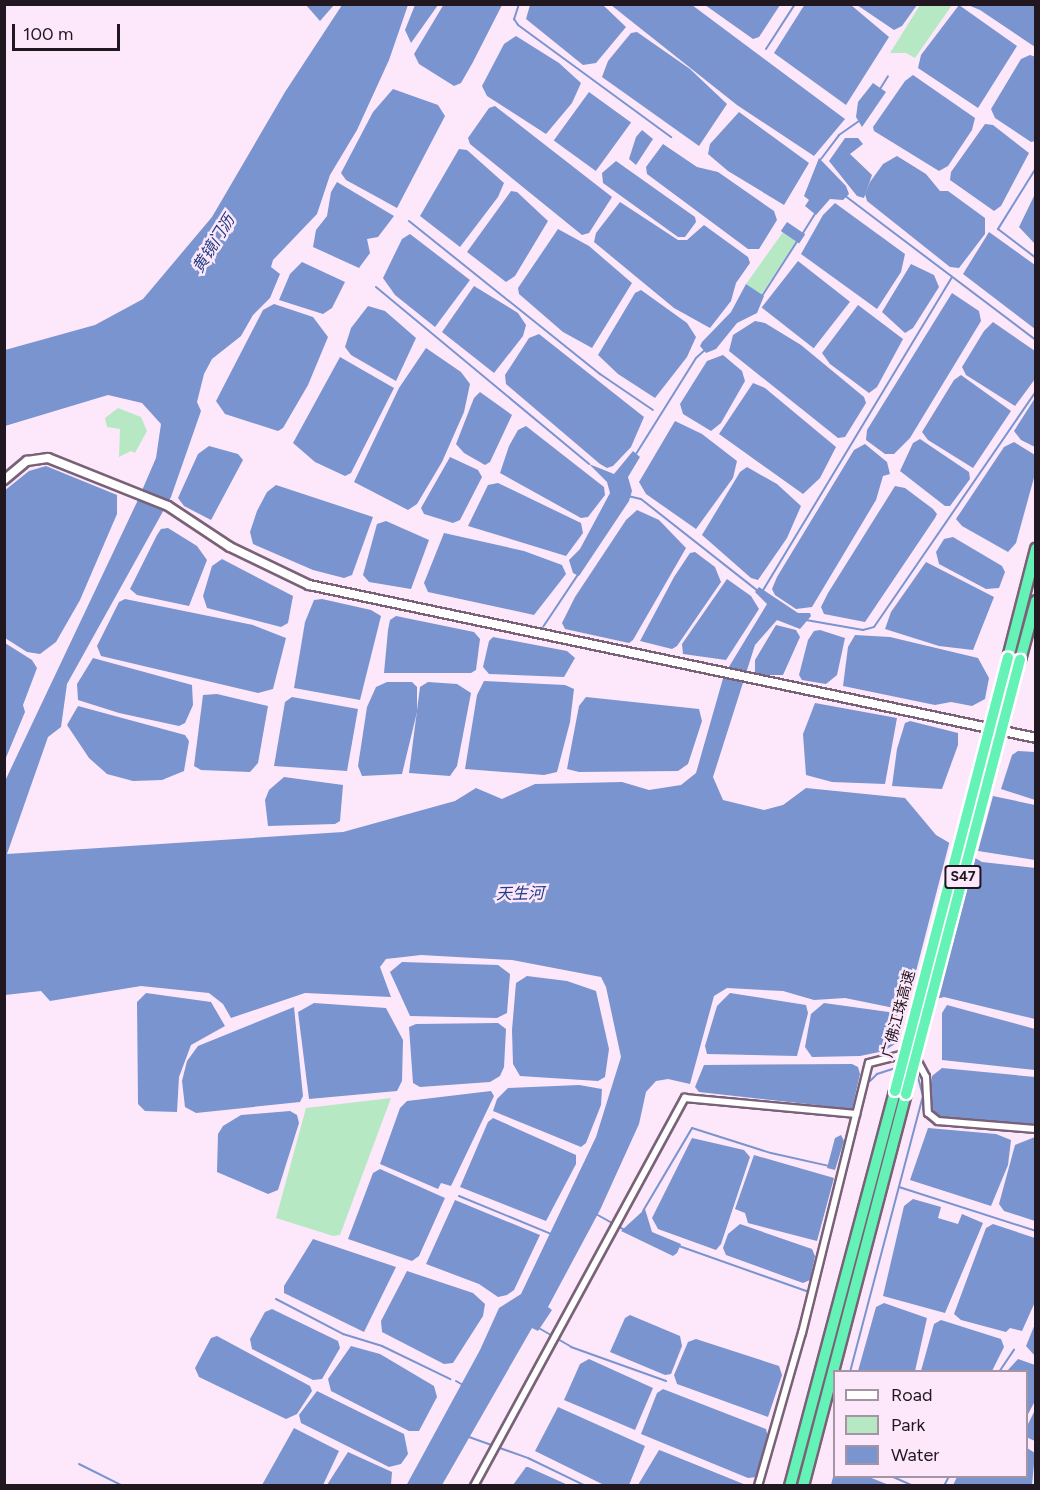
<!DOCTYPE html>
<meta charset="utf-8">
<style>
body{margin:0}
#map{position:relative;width:1040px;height:1490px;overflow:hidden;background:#fde8fb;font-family:Figtree,"Noto Sans SC",sans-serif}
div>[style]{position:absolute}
.green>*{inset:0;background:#b6e9c3}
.water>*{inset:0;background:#7994cf;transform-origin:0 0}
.pier>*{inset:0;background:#fde8fb}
.stream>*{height:2px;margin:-1px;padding:0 1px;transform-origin:1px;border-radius:1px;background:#7994cf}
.roads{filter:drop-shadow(2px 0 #796277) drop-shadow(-2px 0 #796277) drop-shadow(0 2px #796277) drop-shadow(0 -2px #796277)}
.minor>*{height:6px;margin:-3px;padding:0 3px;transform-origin:3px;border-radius:3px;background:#fff}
.tertiary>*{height:8px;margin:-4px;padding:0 4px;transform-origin:4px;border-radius:4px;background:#fff}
.motorway>*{height:10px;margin:-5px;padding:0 5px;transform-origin:5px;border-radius:5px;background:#65f2b7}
.bridges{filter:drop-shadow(2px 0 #fff) drop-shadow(-2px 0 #fff) drop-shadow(0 2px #fff) drop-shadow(0 -2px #fff)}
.motorway-bridge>*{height:10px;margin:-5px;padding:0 5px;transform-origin:5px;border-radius:5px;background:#65f2b7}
span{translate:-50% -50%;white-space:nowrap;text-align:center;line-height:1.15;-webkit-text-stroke:5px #fde8fb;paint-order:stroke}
.shield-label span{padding:2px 4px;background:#fde8fb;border:2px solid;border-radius:4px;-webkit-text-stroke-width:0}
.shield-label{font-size:14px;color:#211720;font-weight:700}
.street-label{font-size:15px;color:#211720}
.water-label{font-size:16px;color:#1f3b81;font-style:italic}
.frame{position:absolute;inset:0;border:6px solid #211720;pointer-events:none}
.legend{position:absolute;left:833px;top:1370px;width:195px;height:108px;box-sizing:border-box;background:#fde8fb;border:2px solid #a594a3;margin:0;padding:8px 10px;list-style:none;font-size:18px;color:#211720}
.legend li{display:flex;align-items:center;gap:12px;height:30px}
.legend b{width:30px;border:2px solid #a594a3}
.scale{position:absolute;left:12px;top:24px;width:108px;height:27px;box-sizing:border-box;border:3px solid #211720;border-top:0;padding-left:8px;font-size:18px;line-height:21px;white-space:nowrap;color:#211720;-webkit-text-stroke:4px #fde8fb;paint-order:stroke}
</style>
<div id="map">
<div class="green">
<div style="clip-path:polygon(920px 5px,952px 5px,915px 58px,906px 53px,890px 53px)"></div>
<div style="clip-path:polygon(783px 232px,796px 241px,761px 295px,746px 284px)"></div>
<div style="clip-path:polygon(118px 408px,141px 417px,147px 431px,135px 453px,131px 451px,119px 457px,120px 429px,107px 427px,105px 418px)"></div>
<div style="clip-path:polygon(391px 1098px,340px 1235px,333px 1236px,276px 1218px,306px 1108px)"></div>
</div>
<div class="water">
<div style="clip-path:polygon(444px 4px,502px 5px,473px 62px,461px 83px,454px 86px,419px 64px,414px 54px)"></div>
<div style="clip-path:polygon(805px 4px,851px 5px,889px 37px,846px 105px,774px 53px)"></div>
<div style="clip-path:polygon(306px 5px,334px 5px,320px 21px)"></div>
<div style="clip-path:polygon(342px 5px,408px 5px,389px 60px,357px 130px,330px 175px,317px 214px,273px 260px,271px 267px,280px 274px,270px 298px,253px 315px,241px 336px,212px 359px,204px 374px,197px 402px,201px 411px,171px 497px,67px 684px,61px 727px,48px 737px,7px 854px,343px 832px,455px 801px,476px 788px,502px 799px,535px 784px,622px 782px,649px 790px,681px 785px,696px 773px,724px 675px,767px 604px,755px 592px,759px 587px,798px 613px,810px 613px,811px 616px,800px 629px,777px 620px,755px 645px,713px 777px,723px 800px,764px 810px,783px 805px,806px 788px,905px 798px,936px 835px,982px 862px,1035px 868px,1035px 1019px,944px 997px,899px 1009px,845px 998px,814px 1000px,783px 991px,727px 988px,714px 996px,690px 1084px,668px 1079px,656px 1081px,646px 1092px,639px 1124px,600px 1210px,548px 1307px,552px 1310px,538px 1331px,532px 1328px,442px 1485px,406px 1486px,480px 1350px,499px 1308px,521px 1294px,596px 1137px,621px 1057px,606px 987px,601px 977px,512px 960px,421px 955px,386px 959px,380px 967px,391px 997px,305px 993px,231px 1018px,223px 1004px,209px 993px,141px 986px,50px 1001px,41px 991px,5px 995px,5px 781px,137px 502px,156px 458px,161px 424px,142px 403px,108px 395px,5px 426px,5px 350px,95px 325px,143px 299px,212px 217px,285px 92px)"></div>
<div style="clip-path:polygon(415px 5px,438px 5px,411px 43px,405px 30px)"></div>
<div style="clip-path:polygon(530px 5px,603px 5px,626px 27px,596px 63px,583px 65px,526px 19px)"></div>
<div style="clip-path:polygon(611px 5px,692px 5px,845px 119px,814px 156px,737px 105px)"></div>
<div style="clip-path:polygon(705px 5px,780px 4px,780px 5px,759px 37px,753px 39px)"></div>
<div style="clip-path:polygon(857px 5px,917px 5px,902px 26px,894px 30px)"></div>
<div style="clip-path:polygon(959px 5px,1017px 46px,978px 108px,918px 68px,921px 55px)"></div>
<div style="clip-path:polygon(968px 5px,1035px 5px,1035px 47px,980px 10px)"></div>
<div style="clip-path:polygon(637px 32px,690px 69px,727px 104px,699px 146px,602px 77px,608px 61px,631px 33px)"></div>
<div style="clip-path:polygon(516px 36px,559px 63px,581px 83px,572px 103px,546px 134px,487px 96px,482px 86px,504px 44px)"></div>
<div style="clip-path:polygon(1030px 55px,1036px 57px,1035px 141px,1031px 142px,995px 118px,991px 109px,1021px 59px)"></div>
<div style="clip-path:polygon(913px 75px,975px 118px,972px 130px,948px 166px,939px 171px,874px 131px,873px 127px,905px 81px)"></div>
<div style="clip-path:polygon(873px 83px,886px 92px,862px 127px,856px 117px,858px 102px)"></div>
<div style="clip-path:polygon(393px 89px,438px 105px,445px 116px,397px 208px,346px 180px,341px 173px,373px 112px)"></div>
<div style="left:589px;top:92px;width:52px;height:60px;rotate:36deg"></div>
<div style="clip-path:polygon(495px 106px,612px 197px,589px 233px,582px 235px,470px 144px,468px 138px,489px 108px)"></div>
<div style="clip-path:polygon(739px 112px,809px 163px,784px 205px,728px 171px,708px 154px,710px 144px)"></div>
<div style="clip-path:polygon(985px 124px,993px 125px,1029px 153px,1001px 206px,994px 211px,950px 180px,951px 172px)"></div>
<div style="clip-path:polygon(642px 130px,653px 139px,636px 165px,629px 159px,636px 137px)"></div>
<div style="clip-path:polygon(845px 138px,858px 138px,863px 144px,850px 154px,872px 175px,864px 198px,857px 196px,829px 161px)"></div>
<div style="clip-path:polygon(663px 144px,697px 167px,718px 172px,774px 211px,777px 220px,759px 249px,748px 249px,647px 174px,646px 167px)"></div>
<div style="clip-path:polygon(459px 149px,467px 150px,504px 183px,498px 197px,460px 247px,420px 216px)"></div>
<div style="clip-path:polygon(897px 156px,926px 174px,940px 191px,948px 191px,985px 218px,985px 234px,959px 268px,950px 267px,867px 201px,865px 194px,870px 182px,883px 164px)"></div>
<div style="clip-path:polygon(819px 158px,846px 186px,849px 194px,843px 200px,830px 199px,816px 215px,805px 206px,809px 200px,804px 196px)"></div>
<div style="clip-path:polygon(616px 161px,695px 217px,696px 222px,685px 237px,678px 237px,603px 183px,602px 173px)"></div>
<div style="clip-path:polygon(337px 182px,394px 216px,378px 237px,367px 239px,370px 253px,359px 268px,313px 247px,316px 230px,327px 216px,331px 192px)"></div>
<div style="clip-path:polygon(511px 191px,517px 192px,548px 221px,515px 276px,506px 282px,467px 252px)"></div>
<div style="clip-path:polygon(1035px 194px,1035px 244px,1019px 227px)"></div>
<div style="clip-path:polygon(620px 202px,678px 240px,687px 240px,704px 225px,748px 257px,750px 263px,736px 283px,731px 301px,710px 328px,674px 308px,594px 242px,596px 233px)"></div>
<div style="clip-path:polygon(835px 203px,905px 254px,901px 272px,877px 309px,801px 254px,823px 215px)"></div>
<div style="left:787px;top:222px;width:22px;height:11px;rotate:34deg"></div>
<div style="clip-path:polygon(558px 229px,589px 246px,632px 283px,592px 348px,563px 332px,519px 294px,518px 288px)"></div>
<div style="clip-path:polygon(989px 232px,1035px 265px,1035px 329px,963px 274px)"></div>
<div style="clip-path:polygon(410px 234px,470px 280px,435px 327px,395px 295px,383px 278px,402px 239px)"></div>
<div style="left:798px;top:261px;width:66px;height:59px;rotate:38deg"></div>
<div style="clip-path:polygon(302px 262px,345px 282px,332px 308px,323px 314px,279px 300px,290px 274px)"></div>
<div style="clip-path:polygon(911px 264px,934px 275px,939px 287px,913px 328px,905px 333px,882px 312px)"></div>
<div style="clip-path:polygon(746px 284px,764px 296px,757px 313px,737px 323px,716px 349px,706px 353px,700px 346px,702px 342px,731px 312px)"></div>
<div style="clip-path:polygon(474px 286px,518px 313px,526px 325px,523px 336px,494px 373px,442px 332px)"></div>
<div style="clip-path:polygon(641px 290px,687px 323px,696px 337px,687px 357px,655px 398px,618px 374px,598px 355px,635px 293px)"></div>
<div style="clip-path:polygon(952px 293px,979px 311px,981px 321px,910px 438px,894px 454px,885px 454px,866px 440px,867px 430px)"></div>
<div style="clip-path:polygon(274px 304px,313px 317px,328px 337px,308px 385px,283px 428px,278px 431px,225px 414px,216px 401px,263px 310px)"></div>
<div style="clip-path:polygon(858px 305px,903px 339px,877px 387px,869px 393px,830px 364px,822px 353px)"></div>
<div style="clip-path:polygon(368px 306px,385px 311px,416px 338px,396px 381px,351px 355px,345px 347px,351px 328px)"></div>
<div style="clip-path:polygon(755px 321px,765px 323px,801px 345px,864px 397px,866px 403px,845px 437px,838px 438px,729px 351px,733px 335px)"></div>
<div style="clip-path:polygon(993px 322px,1035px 351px,1035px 379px,1015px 406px,966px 375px,962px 367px,984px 331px)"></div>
<div style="clip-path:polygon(539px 334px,644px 417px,631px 447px,613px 466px,607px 468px,600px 464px,506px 384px,505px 375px,529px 338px)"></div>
<div style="clip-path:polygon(426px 348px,461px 372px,470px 384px,464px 412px,442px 462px,417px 504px,408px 510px,354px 482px,399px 388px)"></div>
<div style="clip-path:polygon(723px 355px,742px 371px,745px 381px,721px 423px,711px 431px,683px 414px,680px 404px,707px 361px)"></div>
<div style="clip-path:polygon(340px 357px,394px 388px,351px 473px,345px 476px,315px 462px,293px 443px)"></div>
<div style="clip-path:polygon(961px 375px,1011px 411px,973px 468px,928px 440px,922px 432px,954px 380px)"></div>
<div style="clip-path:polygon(753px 383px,765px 388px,836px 447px,820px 478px,803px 494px,719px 434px)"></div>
<div style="clip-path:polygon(480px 392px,512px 415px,490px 462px,485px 465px,464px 453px,456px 444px,474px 398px)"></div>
<div style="clip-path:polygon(1035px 398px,1035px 447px,1021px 440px,1014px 431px)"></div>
<div style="clip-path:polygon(675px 421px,702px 434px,737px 461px,733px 478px,696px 529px,646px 494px,639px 482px)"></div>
<div style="clip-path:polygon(526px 426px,604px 487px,605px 495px,588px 517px,581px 518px,500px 473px,509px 446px,518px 430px)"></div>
<div style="clip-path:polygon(920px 439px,969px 472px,970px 479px,950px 506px,945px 506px,900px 471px,913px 443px)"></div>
<div style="clip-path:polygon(1014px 442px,1035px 455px,1035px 474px,1016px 543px,1008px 552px,962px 526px,956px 519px,1004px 447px)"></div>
<div style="clip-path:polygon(865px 444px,887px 462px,890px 474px,883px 476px,876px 500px,812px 607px,796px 609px,775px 595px,772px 589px,777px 577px,854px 450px)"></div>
<div style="clip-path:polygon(209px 446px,238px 454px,243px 460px,211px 520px,184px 506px,178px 498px,198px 454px)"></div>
<div style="clip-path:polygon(633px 451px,640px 457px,628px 477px,632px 491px,629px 501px,579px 576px,573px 573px,569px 560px,580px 549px,610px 493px,607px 482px,589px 464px,614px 474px)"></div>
<div style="clip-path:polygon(450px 457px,478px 470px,482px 477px,460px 520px,453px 523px,424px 514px,421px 508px)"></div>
<div style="clip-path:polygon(46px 466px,117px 495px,117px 514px,80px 600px,56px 642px,40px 654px,27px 652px,5px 638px,4px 491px,29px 471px)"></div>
<div style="clip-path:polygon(747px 467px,777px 484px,801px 506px,787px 538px,758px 580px,751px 578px,702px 535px,740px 472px)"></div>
<div style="clip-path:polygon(498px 483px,581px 523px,583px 533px,566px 556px,468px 526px,488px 485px)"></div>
<div style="clip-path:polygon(276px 485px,373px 517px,352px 575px,344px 578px,313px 570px,253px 544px,250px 532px,257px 511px,267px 492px)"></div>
<div style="clip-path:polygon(895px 486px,905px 488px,933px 509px,937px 514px,935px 518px,865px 622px,824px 614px,821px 607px,828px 593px)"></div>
<div style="clip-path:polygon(637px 510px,659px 520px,686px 548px,633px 640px,629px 643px,565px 629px,562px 623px,575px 597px,626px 520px)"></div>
<div style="clip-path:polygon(386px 521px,429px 540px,411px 589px,369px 582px,363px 575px,377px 524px)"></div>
<div style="clip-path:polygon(168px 528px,197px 546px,207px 560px,189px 606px,137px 595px,130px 589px,157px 535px,161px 529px)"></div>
<div style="clip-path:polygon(444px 533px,524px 551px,562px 565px,566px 574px,534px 615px,428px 592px,424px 583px)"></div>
<div style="clip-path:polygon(953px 537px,1002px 566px,1005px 572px,999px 588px,986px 589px,939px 564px,936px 552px,944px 539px)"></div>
<div style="clip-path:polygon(695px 552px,715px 567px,721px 582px,677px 646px,672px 649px,640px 641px,674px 577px,690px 553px)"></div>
<div style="clip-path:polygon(222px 559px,293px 596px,288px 623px,281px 627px,207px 608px,203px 596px,212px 566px)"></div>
<div style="clip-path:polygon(926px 562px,994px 597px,973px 650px,939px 646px,885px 629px,891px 612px)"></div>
<div style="clip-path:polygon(727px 579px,751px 596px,759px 609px,726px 660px,683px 654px,682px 644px)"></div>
<div style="clip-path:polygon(125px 599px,253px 625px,286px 638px,273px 689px,258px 693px,101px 656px,97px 646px,119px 602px)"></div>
<div style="clip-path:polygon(322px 599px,371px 610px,381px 616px,360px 700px,294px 688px,305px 622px,314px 600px)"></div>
<div style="clip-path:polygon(396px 616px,474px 632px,480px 639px,476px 670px,471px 673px,384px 673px,388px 630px,390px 620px)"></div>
<div style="clip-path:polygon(776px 625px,796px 630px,800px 637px,783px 675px,759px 675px,755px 672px,755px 660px)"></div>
<div style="clip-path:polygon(820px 630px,845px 638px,837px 675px,826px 684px,802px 680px,799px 675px,808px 640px,814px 631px)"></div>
<div style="clip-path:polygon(855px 635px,890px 637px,978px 658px,989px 678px,985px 699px,972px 706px,951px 702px,935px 705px,843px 686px,848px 647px)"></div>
<div style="clip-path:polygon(493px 637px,567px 651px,575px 658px,564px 677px,489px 674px,483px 667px,489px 641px)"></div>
<div style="clip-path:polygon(5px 643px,32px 660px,37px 668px,23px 705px,25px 712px,5px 760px)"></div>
<div style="clip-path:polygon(93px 658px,192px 685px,193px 705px,185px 723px,179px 726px,119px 713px,78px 700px,77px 684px)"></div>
<div style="clip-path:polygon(484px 681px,565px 685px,574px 689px,570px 722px,557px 772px,544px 775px,465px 769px,477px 695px)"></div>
<div style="clip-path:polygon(387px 682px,412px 682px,417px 687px,417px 712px,402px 774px,362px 776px,358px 766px,367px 707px,376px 687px)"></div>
<div style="clip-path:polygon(428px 682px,457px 684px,471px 693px,457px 766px,450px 776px,409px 773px,420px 687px)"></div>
<div style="clip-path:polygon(217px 694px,268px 706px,258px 763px,250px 772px,201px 770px,194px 766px,203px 695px)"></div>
<div style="clip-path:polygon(292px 697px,358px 709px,347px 771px,274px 766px,285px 702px)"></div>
<div style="clip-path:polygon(586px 697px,699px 709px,702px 721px,688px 764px,678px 771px,579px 772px,567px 769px,579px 706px)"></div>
<div style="clip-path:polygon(815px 703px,897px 718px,885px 784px,832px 782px,806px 775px,803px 734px)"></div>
<div style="clip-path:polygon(78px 706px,185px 735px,189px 741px,184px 771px,162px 780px,133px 781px,107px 774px,89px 758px,67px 725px)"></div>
<div style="clip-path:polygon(910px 721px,958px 733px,958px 745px,942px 789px,892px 786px,897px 749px,905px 723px)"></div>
<div style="clip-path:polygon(1018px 751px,1035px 752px,1035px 800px,1001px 789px,1012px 755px)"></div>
<div style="clip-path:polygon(284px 777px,343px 785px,340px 821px,335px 824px,268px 826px,265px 800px,269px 790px)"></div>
<div style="clip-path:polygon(993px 796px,1035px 805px,1035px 860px,978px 851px)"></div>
<div style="clip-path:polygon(402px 962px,498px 965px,510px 974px,507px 1013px,497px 1018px,410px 1016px,390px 972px)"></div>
<div style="clip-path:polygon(527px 976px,567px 981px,596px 991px,609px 1049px,605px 1077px,598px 1081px,520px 1076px,513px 1064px,512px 1030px,516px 983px)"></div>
<div style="clip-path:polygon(146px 993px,211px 1002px,225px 1026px,191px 1045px,179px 1077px,177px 1112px,145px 1111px,138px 1104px,137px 1002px)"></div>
<div style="clip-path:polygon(730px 993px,806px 1005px,808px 1013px,797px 1056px,707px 1054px,705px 1046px,717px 1006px)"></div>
<div style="clip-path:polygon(314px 1003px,386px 1008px,403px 1040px,402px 1081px,397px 1091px,309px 1099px,298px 1012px)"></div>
<div style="clip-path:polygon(824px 1003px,896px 1013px,900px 1022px,895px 1044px,884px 1051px,860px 1056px,812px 1057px,805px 1047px,811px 1014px)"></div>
<div style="clip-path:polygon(947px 1005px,1035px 1029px,1035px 1070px,942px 1060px,942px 1013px)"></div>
<div style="clip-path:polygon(294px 1007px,303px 1096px,300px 1102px,196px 1113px,185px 1107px,182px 1081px,187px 1061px,198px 1046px)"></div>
<div style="clip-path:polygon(498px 1023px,506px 1029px,504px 1067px,500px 1076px,490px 1082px,420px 1087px,413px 1083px,409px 1027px,416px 1024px)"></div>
<div style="clip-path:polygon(852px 1064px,858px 1067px,860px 1074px,852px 1109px,699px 1092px,695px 1087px,704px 1065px)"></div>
<div style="clip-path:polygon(942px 1068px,1035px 1077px,1035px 1124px,938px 1117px,929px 1103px,932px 1076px)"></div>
<div style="clip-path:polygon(579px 1085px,602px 1089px,601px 1105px,586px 1143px,581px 1147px,493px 1111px,497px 1099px,508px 1088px)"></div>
<div style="clip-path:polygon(491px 1091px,494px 1096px,451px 1186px,441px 1183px,438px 1189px,380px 1164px,400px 1108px,407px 1101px)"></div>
<div style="clip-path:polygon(290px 1111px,297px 1115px,299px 1123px,278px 1190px,268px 1194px,217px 1172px,218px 1134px,223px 1126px,241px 1115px)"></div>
<div style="clip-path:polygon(493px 1118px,576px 1155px,576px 1164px,546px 1221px,460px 1187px,488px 1122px)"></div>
<div style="clip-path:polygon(928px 1128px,996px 1134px,1011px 1140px,1008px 1165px,991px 1206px,910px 1180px)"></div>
<div style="clip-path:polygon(841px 1135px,844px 1141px,835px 1170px,827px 1168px,835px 1138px)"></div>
<div style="clip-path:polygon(1035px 1137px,1036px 1137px,1035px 1221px,1004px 1211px,999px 1204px,1015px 1145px)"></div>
<div style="clip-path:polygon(692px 1138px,744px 1150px,750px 1157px,721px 1244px,716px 1250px,658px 1229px,652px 1218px)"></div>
<div style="clip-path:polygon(754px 1155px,834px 1178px,817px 1241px,748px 1223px,745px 1213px,735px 1209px)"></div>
<div style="clip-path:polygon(380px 1169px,445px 1198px,419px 1256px,412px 1261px,348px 1239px,373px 1173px)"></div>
<div style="clip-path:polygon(913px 1199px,941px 1207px,938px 1218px,958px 1224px,962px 1214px,983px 1223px,945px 1313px,883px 1296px,904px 1206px)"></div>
<div style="clip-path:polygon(455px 1200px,540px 1235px,514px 1290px,507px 1295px,498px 1297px,479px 1284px,426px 1264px)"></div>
<div style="clip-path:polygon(645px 1209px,652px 1232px,681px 1244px,677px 1253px,673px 1256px,621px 1231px)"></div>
<div style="clip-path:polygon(740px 1224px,812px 1249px,815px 1256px,810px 1280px,803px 1283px,726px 1255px,723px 1248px,728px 1234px)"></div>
<div style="clip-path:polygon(993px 1224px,1035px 1238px,1035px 1302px,1022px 1331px,1010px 1328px,1006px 1332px,961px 1320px,954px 1314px,986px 1228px)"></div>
<div style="clip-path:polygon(313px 1239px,396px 1267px,364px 1332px,284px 1293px,284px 1286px)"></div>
<div style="clip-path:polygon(407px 1271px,473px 1293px,485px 1304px,483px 1316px,453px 1363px,444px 1364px,382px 1332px,381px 1321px)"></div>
<div style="clip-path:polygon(884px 1303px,927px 1318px,915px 1371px,858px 1371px,876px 1307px)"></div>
<div style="clip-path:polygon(272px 1309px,338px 1341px,340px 1348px,322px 1379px,313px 1380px,252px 1349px,250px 1339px,265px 1312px)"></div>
<div style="clip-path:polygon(630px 1315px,680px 1336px,682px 1346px,671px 1374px,665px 1375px,610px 1352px,625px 1318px)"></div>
<div style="clip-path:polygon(941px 1320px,1001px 1339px,1004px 1347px,992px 1371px,921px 1371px,934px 1324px)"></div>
<div style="clip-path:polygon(1035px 1324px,1035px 1356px,1026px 1346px)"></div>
<div style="clip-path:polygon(217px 1336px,310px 1386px,312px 1391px,297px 1414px,286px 1419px,199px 1377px,195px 1368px,211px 1338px)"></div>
<div style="clip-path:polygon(696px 1339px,779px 1366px,782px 1375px,768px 1417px,677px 1384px,674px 1375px,688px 1342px)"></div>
<div style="clip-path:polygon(351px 1346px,380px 1354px,434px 1386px,437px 1397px,419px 1431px,409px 1431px,331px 1391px,328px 1379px)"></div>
<div style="clip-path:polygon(589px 1359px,653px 1388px,635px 1430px,564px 1400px,580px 1364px)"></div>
<div style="clip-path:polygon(1018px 1359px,1035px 1365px,1035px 1401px,1027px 1416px,1026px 1372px,1007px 1371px)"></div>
<div style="clip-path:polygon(663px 1389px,766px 1429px,768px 1437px,757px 1477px,748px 1478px,641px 1434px,657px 1393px)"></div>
<div style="clip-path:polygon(317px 1391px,404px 1434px,408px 1454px,401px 1464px,389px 1467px,301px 1423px,299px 1415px)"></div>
<div style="clip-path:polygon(558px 1407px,645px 1446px,629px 1485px,602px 1484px,535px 1451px)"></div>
<div style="clip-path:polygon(1035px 1410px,1035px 1441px,1026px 1437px,1027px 1426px)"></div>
<div style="clip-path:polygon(294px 1428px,339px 1451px,323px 1485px,262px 1485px)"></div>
<div style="clip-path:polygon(1027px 1448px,1035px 1453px,1032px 1485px,953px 1485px,957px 1477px,1026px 1476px)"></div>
<div style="clip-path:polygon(659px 1450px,662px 1451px,746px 1485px,638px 1485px)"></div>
<div style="clip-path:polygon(348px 1452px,392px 1472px,391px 1485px,327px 1485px)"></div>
<div style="clip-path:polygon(526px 1467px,528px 1467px,568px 1485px,513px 1485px)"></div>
<div style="clip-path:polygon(834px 1473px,834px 1476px,869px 1477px,889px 1485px,831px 1485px)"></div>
</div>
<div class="pier">
<div style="clip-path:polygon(950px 840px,976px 855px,937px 1002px,906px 1010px)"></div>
</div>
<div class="stream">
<div style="left:519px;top:4px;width:16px;rotate:108deg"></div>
<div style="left:514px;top:19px;width:7px;rotate:56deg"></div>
<div style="left:518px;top:25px;width:190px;rotate:36.2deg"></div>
<div style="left:766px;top:49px;width:54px;rotate:-57.2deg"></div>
<div style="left:880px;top:89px;width:15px;rotate:-58deg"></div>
<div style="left:821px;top:159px;width:30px;rotate:-53deg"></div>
<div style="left:839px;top:135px;width:24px;rotate:-35deg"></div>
<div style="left:1036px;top:168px;width:72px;rotate:121.9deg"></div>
<div style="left:998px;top:229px;width:48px;rotate:37.3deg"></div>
<div style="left:844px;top:195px;width:241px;rotate:37.1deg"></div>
<div style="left:409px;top:221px;width:245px;rotate:38.7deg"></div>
<div style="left:600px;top:374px;width:64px;rotate:34.2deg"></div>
<div style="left:803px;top:233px;width:25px;rotate:-58deg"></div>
<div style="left:376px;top:287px;width:277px;rotate:39.7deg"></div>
<div style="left:762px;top:296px;width:67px;rotate:-57.3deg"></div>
<div style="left:636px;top:454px;width:113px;rotate:-58deg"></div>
<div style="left:696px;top:358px;width:13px;rotate:-42deg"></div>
<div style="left:628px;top:496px;width:13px;rotate:13deg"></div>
<div style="left:641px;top:499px;width:149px;rotate:38.2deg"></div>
<div style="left:762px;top:592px;width:368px;rotate:-58.9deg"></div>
<div style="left:806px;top:620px;width:58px;rotate:10deg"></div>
<div style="left:863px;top:630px;width:11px;rotate:-15deg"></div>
<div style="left:874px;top:627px;width:286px;rotate:-55.5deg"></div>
<div style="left:543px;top:627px;width:65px;rotate:-56.3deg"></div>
<div style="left:870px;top:1081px;width:10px;rotate:-45deg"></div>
<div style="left:877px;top:1074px;width:22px;rotate:-18deg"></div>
<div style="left:899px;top:1187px;width:144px;rotate:17.8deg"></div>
<div style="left:459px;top:1196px;width:100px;rotate:22.4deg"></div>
<div style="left:643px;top:1211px;width:96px;rotate:-59.4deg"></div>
<div style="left:692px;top:1128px;width:83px;rotate:17.6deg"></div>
<div style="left:771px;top:1153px;width:59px;rotate:12.6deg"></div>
<div style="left:596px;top:1214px;width:31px;rotate:29deg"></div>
<div style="left:679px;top:1246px;width:135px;rotate:19.5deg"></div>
<div style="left:276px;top:1299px;width:76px;rotate:27.6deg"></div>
<div style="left:343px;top:1334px;width:41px;rotate:17.1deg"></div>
<div style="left:382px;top:1346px;width:76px;rotate:25.9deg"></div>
<div style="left:537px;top:1327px;width:39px;rotate:30deg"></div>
<div style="left:571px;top:1347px;width:101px;rotate:19.7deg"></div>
<div style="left:850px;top:1372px;width:285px;rotate:-75.2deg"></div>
<div style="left:923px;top:1096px;width:24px;rotate:-105deg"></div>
<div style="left:999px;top:1372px;width:27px;rotate:-56deg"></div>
<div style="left:456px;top:1381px;width:8px;rotate:30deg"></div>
<div style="left:469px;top:1437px;width:63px;rotate:19.6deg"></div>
<div style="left:528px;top:1458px;width:64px;rotate:25.8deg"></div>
<div style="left:79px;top:1464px;width:49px;rotate:26.6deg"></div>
<div style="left:891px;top:1476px;width:24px;rotate:24deg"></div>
<div style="left:944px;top:1486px;width:11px;rotate:-63deg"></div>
</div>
<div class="roads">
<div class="minor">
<div style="left:474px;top:1486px;width:442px;rotate:-61.5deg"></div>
<div style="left:685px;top:1098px;width:172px;rotate:5.3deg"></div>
<div style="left:758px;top:1486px;width:159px;rotate:-74deg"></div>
<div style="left:802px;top:1333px;width:278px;rotate:-76.1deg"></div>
<div style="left:869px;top:1063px;width:33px;rotate:-14deg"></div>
<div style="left:901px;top:1055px;width:18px;rotate:22deg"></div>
<div style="left:918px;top:1062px;width:17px;rotate:62deg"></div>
<div style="left:926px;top:1077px;width:36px;rotate:87deg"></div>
<div style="left:928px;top:1113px;width:13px;rotate:39deg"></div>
<div style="left:938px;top:1121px;width:98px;rotate:4.7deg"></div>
</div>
<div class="tertiary">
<div style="left:4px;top:480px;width:30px;rotate:-40deg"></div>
<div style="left:27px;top:461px;width:21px;rotate:-8deg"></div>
<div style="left:48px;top:458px;width:129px;rotate:21.8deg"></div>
<div style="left:168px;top:506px;width:74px;rotate:33.5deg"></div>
<div style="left:230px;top:547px;width:88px;rotate:25.7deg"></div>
<div style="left:309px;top:585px;width:743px;rotate:11.88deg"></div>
</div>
<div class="motorway">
<div style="left:1008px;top:658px;width:113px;rotate:-75.6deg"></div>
<div style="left:1020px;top:660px;width:61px;rotate:-74.8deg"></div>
<div style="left:790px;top:1486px;width:409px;rotate:-75.1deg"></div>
<div style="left:803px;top:1486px;width:405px;rotate:-75.3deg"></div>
</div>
</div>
<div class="bridges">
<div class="motorway-bridge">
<div style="left:895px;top:1091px;width:448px;rotate:-75.4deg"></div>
<div style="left:906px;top:1094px;width:449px;rotate:-75.3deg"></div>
</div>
</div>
<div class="shield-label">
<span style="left:963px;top:877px">S47</span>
</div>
<div class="street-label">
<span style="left:899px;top:1014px;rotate:-75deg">广佛江珠高速</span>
</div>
<div class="water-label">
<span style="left:214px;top:244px;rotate:-58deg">黄镜门沥</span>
<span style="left:520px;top:894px;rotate:-1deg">天生河</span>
</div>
<div class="frame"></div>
<ul class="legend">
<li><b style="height:8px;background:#fff"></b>Road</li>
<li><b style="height:16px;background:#b6e9c3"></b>Park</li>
<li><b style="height:16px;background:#7994cf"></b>Water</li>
</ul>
<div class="scale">100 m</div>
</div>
